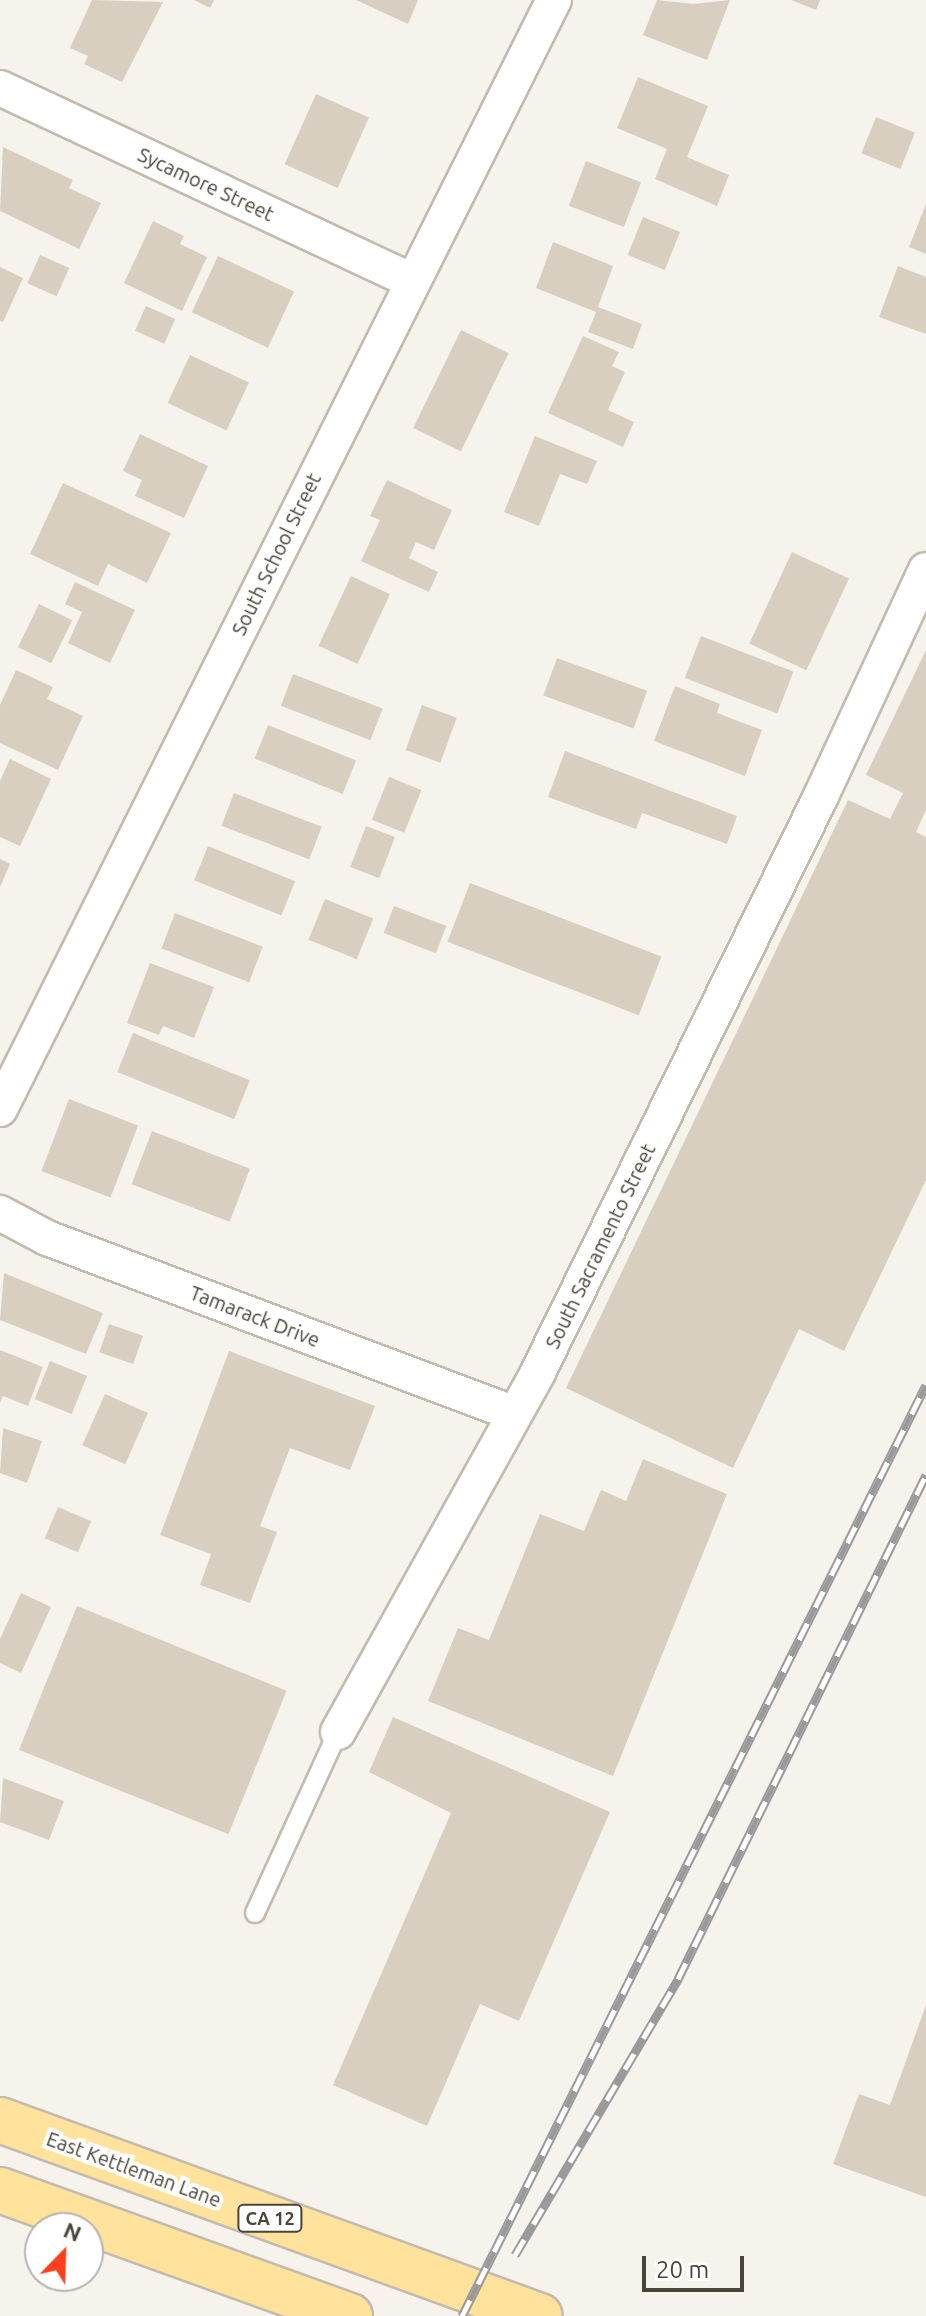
<!DOCTYPE html>
<style>
body{margin:0}
#map{position:relative;width:926px;height:2316px;overflow:hidden;background:#f6f3ec;font-family:Ubuntu,sans-serif}
div>[style]{position:absolute}
.building>*{inset:0;background:#d8cfc1;transform-origin:0 0}
.roads{filter:drop-shadow(2px 0 #c2bbae) drop-shadow(-2px 0 #c2bbae) drop-shadow(0 2px #c2bbae) drop-shadow(0 -2px #c2bbae)}
.service>*{height:18px;margin:-9px;padding:0 9px;transform-origin:9px;border-radius:9px;background:#fff}
.minor>*{height:34px;margin:-17px;padding:0 17px;transform-origin:17px;border-radius:17px;background:#fff}
.primary>*{height:44px;margin:-22px;padding:0 22px;transform-origin:22px;border-radius:22px;background:#ffe39c}
.rail>*{height:9px;margin-top:-4.5px;transform-origin:0;background:repeating-linear-gradient(90deg,#fff 0 18px,#9a9a9a 0 36px);box-sizing:border-box;border-block:2px solid #9a9a9a}
span{translate:-50% -50%;white-space:nowrap;text-align:center;line-height:1.15;-webkit-text-stroke:8px #fff;paint-order:stroke}
.shield-label span{padding:2px 6px;background:#fff;border:2px solid;border-radius:6px;-webkit-text-stroke-width:0}
.shield-label{font-size:18px;color:#4b4439;font-weight:700}
.street-label{font-size:20px;color:#4b4439}
.north{position:absolute;left:24px;top:2212px;width:80px;height:80px;box-sizing:border-box;background:#fff;border:2px solid #b7b4b0;border-radius:50%;rotate:23deg;font-size:22px;font-weight:700;line-height:32px;text-align:center;color:#4b4439}
.north::after{content:'';display:block;margin:auto;width:28px;height:36px;background:#fc3f1d;clip-path:polygon(50% 0,100% 100%,50% 72%,0 100%)}
.scale{position:absolute;left:642px;top:2256px;width:102px;height:36px;box-sizing:border-box;border:4px solid #4b4439;border-top:0;padding-left:10px;font-size:24px;line-height:28px;white-space:nowrap;color:#4b4439;-webkit-text-stroke:6px #fff;paint-order:stroke}
</style>
<div id="map">
<div class="building">
<div style="clip-path:polygon(92px 0,163px 2px,122px 82px,84px 64px,88px 56px,70px 48px)"></div>
<div style="clip-path:polygon(194px 0,214px 0,210px 8px)"></div>
<div style="clip-path:polygon(356px 0,418px 0,408px 24px)"></div>
<div style="clip-path:polygon(657px 0,693px 4px,730px 0,707px 60px,643px 35px)"></div>
<div style="clip-path:polygon(791px 0,820px 0,816px 10px)"></div>
<div style="clip-path:polygon(638px 77px,708px 106px,687px 157px,729px 175px,717px 206px,655px 179px,667px 149px,617px 128px)"></div>
<div style="left:316px;top:94px;width:58px;height:77px;rotate:24deg"></div>
<div style="left:876px;top:117px;width:42px;height:39px;rotate:22deg"></div>
<div style="clip-path:polygon(3px 147px,73px 180px,69px 188px,101px 203px,79px 249px,0 211px)"></div>
<div style="left:586px;top:161px;width:59px;height:48px;rotate:21deg"></div>
<div style="clip-path:polygon(926px 204px,926px 254px,909px 247px)"></div>
<div style="left:643px;top:217px;width:40px;height:41px;rotate:22deg"></div>
<div style="clip-path:polygon(153px 221px,184px 236px,180px 244px,207px 257px,182px 311px,124px 283px)"></div>
<div style="clip-path:polygon(553px 242px,613px 266px,598px 307px,642px 324px,633px 349px,588px 332px,596px 312px,536px 288px)"></div>
<div style="left:40px;top:255px;width:32px;height:31px;rotate:24deg"></div>
<div style="left:218px;top:256px;width:84px;height:62px;rotate:25deg"></div>
<div style="clip-path:polygon(898px 266px,926px 277px,926px 334px,879px 317px)"></div>
<div style="clip-path:polygon(0 267px,23px 278px,3px 322px,0 321px)"></div>
<div style="left:146px;top:306px;width:32px;height:27px;rotate:24deg"></div>
<div style="left:461px;top:330px;width:53px;height:109px;rotate:26deg"></div>
<div style="clip-path:polygon(583px 336px,619px 352px,612px 366px,625px 372px,608px 410px,634px 422px,623px 447px,548px 413px)"></div>
<div style="left:190px;top:355px;width:65px;height:53px;rotate:25deg"></div>
<div style="clip-path:polygon(140px 434px,208px 466px,184px 518px,135px 496px,142px 480px,123px 471px)"></div>
<div style="clip-path:polygon(535px 436px,597px 461px,587px 484px,560px 474px,539px 526px,504px 512px)"></div>
<div style="clip-path:polygon(387px 480px,452px 510px,434px 550px,416px 542px,409px 558px,438px 572px,429px 592px,361px 561px,380px 520px,370px 516px)"></div>
<div style="clip-path:polygon(63px 483px,171px 533px,147px 583px,108px 564px,98px 586px,30px 554px)"></div>
<div style="left:792px;top:552px;width:63px;height:101px;rotate:25deg"></div>
<div style="left:351px;top:576px;width:43px;height:77px;rotate:25deg"></div>
<div style="clip-path:polygon(75px 582px,135px 610px,110px 663px,68px 643px,82px 612px,65px 604px)"></div>
<div style="left:39px;top:604px;width:37px;height:48px;rotate:26deg"></div>
<div style="left:701px;top:636px;width:99px;height:45px;rotate:21deg"></div>
<div style="clip-path:polygon(926px 650px,926px 810px,916px 832px,926px 837px,926px 1180px,844px 1351px,799px 1329px,733px 1468px,566px 1388px,848px 800px,890px 819px,903px 793px,866px 775px)"></div>
<div style="left:557px;top:658px;width:96px;height:40px;rotate:20deg"></div>
<div style="clip-path:polygon(16px 670px,53px 687px,47px 699px,83px 716px,58px 770px,0 743px,0 705px)"></div>
<div style="left:293px;top:674px;width:96px;height:34px;rotate:21deg"></div>
<div style="clip-path:polygon(675px 686px,720px 704px,717px 713px,762px 730px,745px 776px,654px 741px)"></div>
<div style="left:422px;top:705px;width:37px;height:48px;rotate:20deg"></div>
<div style="left:268px;top:725px;width:95px;height:36px;rotate:22deg"></div>
<div style="clip-path:polygon(565px 751px,737px 816px,727px 844px,642px 813px,636px 829px,548px 797px)"></div>
<div style="clip-path:polygon(10px 759px,51px 779px,20px 846px,0 837px,0 781px)"></div>
<div style="left:389px;top:777px;width:35px;height:46px;rotate:22deg"></div>
<div style="left:234px;top:793px;width:94px;height:35px;rotate:21deg"></div>
<div style="left:366px;top:826px;width:31px;height:44px;rotate:21deg"></div>
<div style="left:208px;top:846px;width:94px;height:37px;rotate:22deg"></div>
<div style="clip-path:polygon(0 859px,10px 864px,0 887px)"></div>
<div style="left:470px;top:883px;width:205px;height:63px;rotate:21deg"></div>
<div style="left:325px;top:899px;width:52px;height:44px;rotate:22deg"></div>
<div style="left:394px;top:906px;width:56px;height:29px;rotate:21deg"></div>
<div style="left:175px;top:913px;width:94px;height:38px;rotate:21deg"></div>
<div style="clip-path:polygon(150px 963px,214px 987px,194px 1038px,163px 1026px,159px 1035px,127px 1023px)"></div>
<div style="left:133px;top:1033px;width:126px;height:42px;rotate:22deg"></div>
<div style="left:69px;top:1099px;width:74px;height:77px;rotate:21deg"></div>
<div style="left:152px;top:1131px;width:105px;height:57px;rotate:21deg"></div>
<div style="clip-path:polygon(4px 1273px,103px 1313px,86px 1354px,0 1320px)"></div>
<div style="left:109px;top:1324px;width:36px;height:30px;rotate:19deg"></div>
<div style="clip-path:polygon(0 1350px,43px 1367px,28px 1406px,3px 1396px,0 1403px)"></div>
<div style="clip-path:polygon(229px 1351px,375px 1406px,350px 1470px,290px 1448px,260px 1526px,277px 1532px,250px 1603px,200px 1585px,211px 1554px,160px 1535px)"></div>
<div style="left:50px;top:1361px;width:40px;height:41px;rotate:22deg"></div>
<div style="left:105px;top:1394px;width:47px;height:56px;rotate:24deg"></div>
<div style="clip-path:polygon(3px 1428px,42px 1441px,27px 1483px,0 1473px)"></div>
<div style="clip-path:polygon(643px 1459px,727px 1494px,613px 1776px,428px 1701px,458px 1628px,489px 1640px,540px 1514px,584px 1531px,601px 1490px,626px 1501px)"></div>
<div style="left:58px;top:1507px;width:36px;height:34px;rotate:23deg"></div>
<div style="clip-path:polygon(21px 1593px,51px 1607px,21px 1673px,0 1663px,0 1639px)"></div>
<div style="left:77px;top:1606px;width:226px;height:155px;rotate:22deg"></div>
<div style="clip-path:polygon(393px 1717px,610px 1812px,519px 2021px,480px 2004px,427px 2126px,333px 2085px,451px 1813px,369px 1772px)"></div>
<div style="clip-path:polygon(3px 1778px,64px 1801px,49px 1840px,0 1822px)"></div>
<div style="clip-path:polygon(926px 2005px,926px 2197px,833px 2164px,859px 2094px,890px 2105px)"></div>
</div>
<div class="roads">
<div class="service">
<div style="left:255px;top:1913px;width:199px;rotate:-65.4deg"></div>
</div>
<div class="minor">
<div style="left:0;top:88px;width:455px;rotate:25.1deg"></div>
<div style="left:0;top:1109px;width:1240px;rotate:-63.46deg"></div>
<div style="left:0;top:1213px;width:53px;rotate:28deg"></div>
<div style="left:47px;top:1238px;width:498px;rotate:20.6deg"></div>
<div style="left:338px;top:1732px;width:412px;rotate:-60.9deg"></div>
<div style="left:538px;top:1372px;width:642px;rotate:-63.83deg"></div>
<div style="left:821px;top:796px;width:249px;rotate:-65.1deg"></div>
</div>
<div class="primary">
<div style="left:0;top:2120px;width:574px;rotate:19.95deg"></div>
<div style="left:0;top:2190px;width:372px;rotate:19.8deg"></div>
</div>
</div>
<div class="rail">
<div style="left:515px;top:2255px;width:321px;rotate:-59.4deg"></div>
<div style="left:678px;top:1979px;width:562px;rotate:-63.8deg"></div>
<div style="left:462px;top:2316px;width:1040px;rotate:-63.51deg"></div>
</div>
<div class="shield-label">
<span style="left:270px;top:2218px">CA 12</span>
</div>
<div class="street-label">
<span style="left:206px;top:184px;rotate:25deg">Sycamore Street</span>
<span style="left:276px;top:554px;rotate:-64deg">South School Street</span>
<span style="left:600px;top:1246px;rotate:-64deg">South Sacramento Street</span>
<span style="left:255px;top:1316px;rotate:21deg">Tamarack Drive</span>
<span style="left:134px;top:2169px;rotate:20deg">East Kettleman Lane</span>
</div>
<div class="north">N</div>
<div class="scale">20 m</div>
</div>
